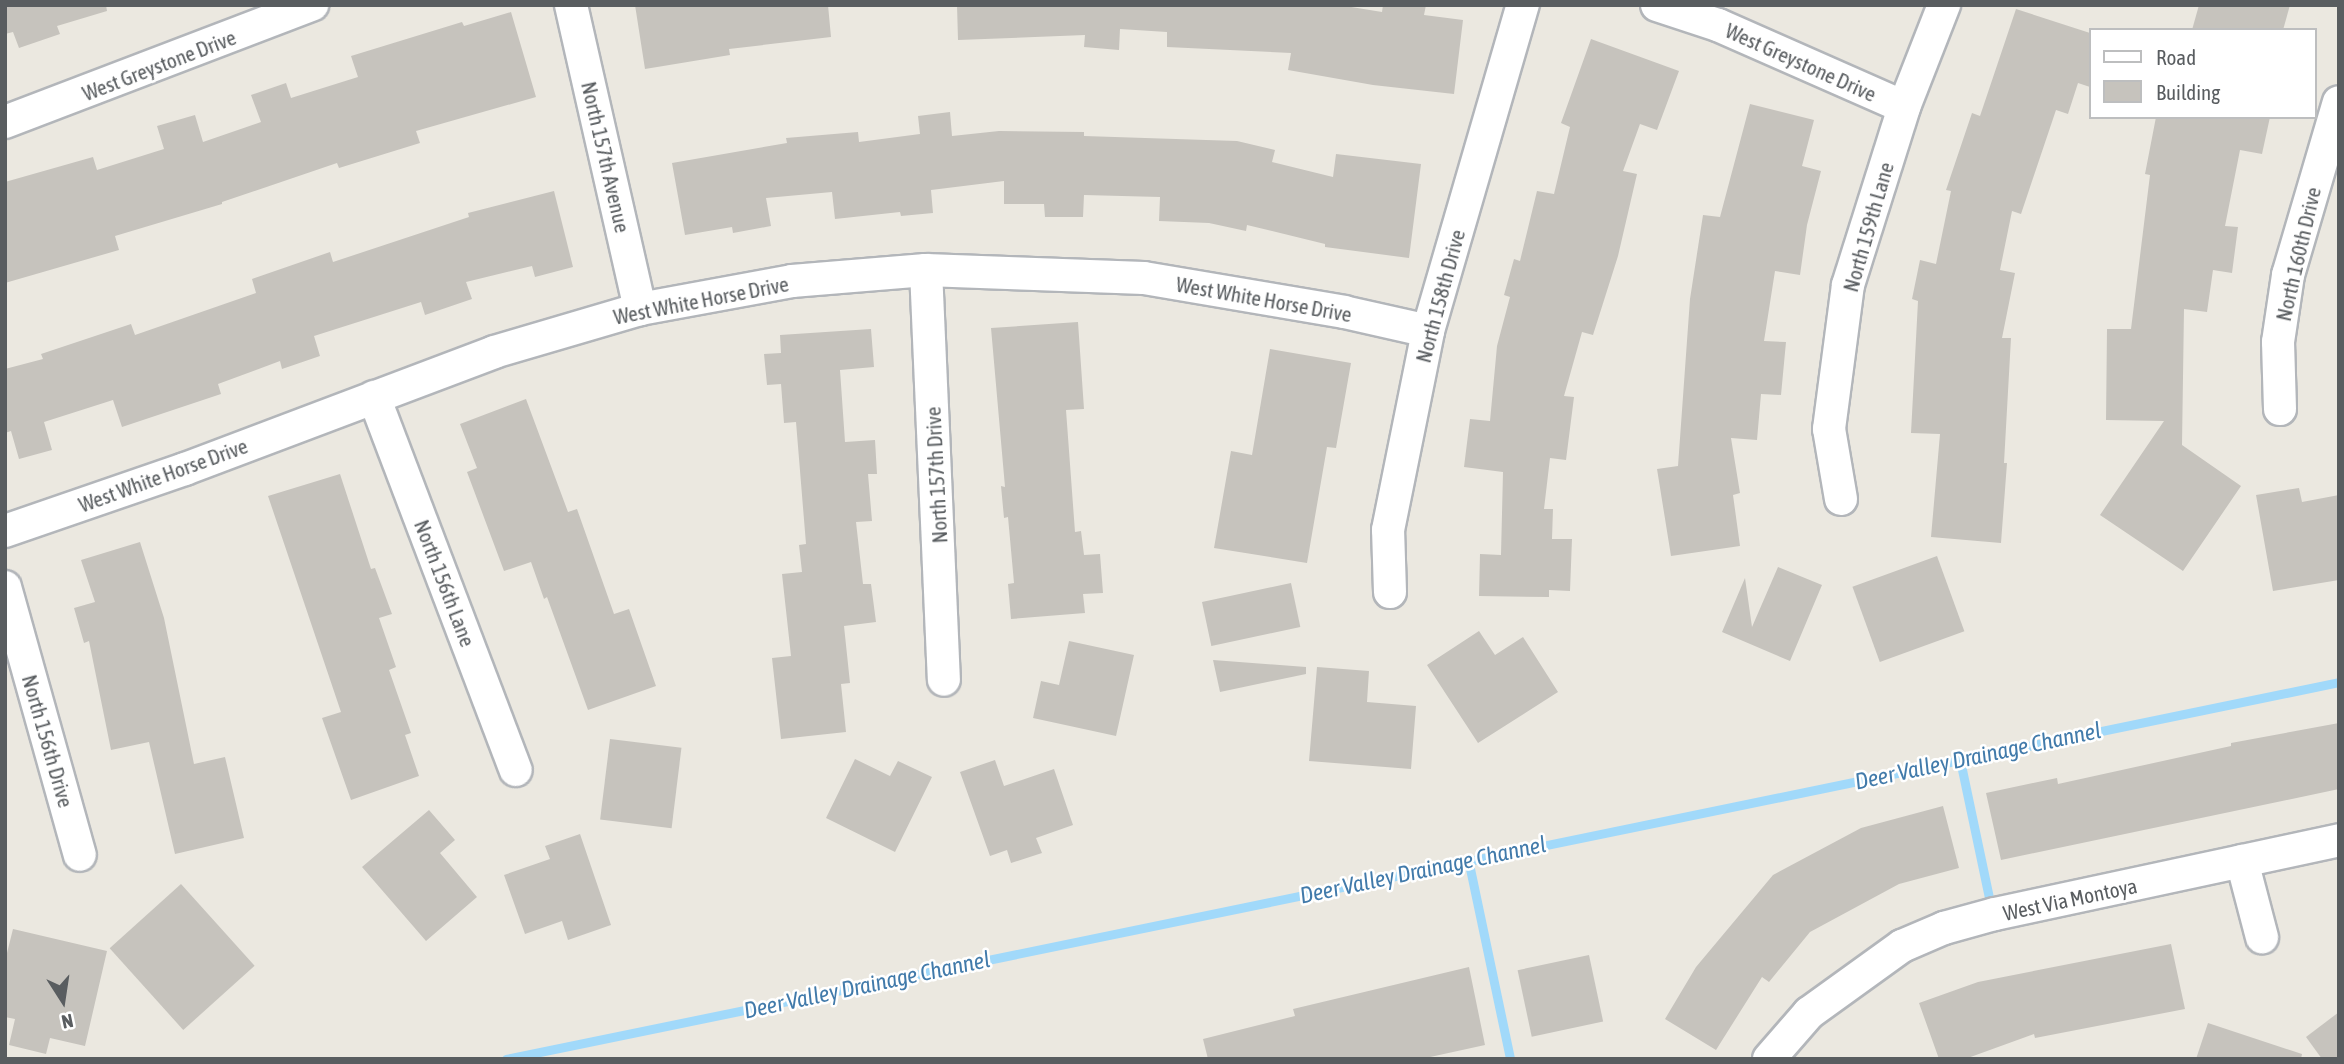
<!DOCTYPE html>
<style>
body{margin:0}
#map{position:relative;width:2344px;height:1064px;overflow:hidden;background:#ebe8e0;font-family:"Asap Condensed",sans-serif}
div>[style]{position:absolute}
.stream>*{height:9px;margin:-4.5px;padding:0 4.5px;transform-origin:4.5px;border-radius:4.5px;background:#a1d9fa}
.building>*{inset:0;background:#c6c3bd;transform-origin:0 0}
.roads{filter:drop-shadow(2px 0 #b3b6ba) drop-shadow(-2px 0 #b3b6ba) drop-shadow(0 2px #b3b6ba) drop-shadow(0 -2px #b3b6ba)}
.street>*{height:32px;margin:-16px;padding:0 16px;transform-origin:16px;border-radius:16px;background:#fff}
span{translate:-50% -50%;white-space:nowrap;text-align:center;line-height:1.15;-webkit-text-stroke:5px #fff;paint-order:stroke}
.street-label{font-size:21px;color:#595d60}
.water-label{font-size:23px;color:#417aaa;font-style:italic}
.frame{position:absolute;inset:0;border:7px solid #595d60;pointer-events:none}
.legend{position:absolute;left:2089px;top:28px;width:228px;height:91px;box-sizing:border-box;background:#fff;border:2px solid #bdbebf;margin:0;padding:9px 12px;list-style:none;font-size:21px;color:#595d60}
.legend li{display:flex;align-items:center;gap:14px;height:35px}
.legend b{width:35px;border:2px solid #bdbebf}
.north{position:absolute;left:28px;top:966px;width:70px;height:70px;-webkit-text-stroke:5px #fff;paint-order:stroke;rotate:168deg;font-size:19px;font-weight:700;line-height:28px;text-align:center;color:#595d60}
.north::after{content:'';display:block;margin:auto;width:24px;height:32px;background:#595d60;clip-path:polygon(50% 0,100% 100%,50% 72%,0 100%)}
</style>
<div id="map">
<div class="stream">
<div style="left:1960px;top:760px;width:141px;rotate:78.1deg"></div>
<div style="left:1468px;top:859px;width:204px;rotate:78.1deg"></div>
<div style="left:506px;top:1059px;width:1871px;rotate:-11.62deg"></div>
</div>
<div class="building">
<div style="clip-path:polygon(5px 5px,106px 5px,107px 11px,57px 26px,60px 34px,19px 48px,13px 32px,5px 34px)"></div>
<div style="clip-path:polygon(635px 5px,828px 5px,831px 37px,729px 49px,730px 55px,645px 69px)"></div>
<div style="clip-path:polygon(957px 5px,1339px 5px,1382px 12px,1383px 5px,1426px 5px,1424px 15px,1463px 20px,1454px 94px,1373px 85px,1288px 70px,1291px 53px,1167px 47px,1167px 32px,1120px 29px,1119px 50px,1084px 47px,1085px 35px,958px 40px)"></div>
<div style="clip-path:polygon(2199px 5px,2290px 5px,2283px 30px,2192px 30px)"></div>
<div style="clip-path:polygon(2016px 9px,2090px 33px,2090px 87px,2078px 83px,2068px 114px,2056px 110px,2021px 214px,2012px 211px,2000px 270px,2015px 273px,2002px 338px,2011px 338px,2004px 463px,2007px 463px,2001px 543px,1931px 537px,1940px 434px,1911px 433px,1918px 301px,1912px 299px,1920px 260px,1936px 264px,1951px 191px,1946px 190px,1972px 113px,1980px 116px)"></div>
<div style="clip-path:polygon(511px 12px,536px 97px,416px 131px,420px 143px,339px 168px,337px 163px,222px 202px,222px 204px,115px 236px,119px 250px,5px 283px,5px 182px,93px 157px,97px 170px,164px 149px,157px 126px,195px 115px,203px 142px,261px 122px,251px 95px,286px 83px,291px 98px,358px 77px,351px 56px,462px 22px,464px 26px)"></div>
<div style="clip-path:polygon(1591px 39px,1679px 71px,1657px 130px,1640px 124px,1623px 171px,1637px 174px,1618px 256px,1593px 335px,1582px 332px,1564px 396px,1574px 397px,1566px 460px,1550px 458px,1544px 509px,1553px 509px,1552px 539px,1572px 539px,1570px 591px,1549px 590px,1549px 597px,1479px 596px,1480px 554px,1501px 555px,1503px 472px,1464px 467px,1470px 419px,1490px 421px,1497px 346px,1510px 297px,1504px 295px,1514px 259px,1520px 261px,1537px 191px,1554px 194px,1570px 127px,1561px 123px)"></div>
<div style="clip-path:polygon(1750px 104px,1814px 120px,1802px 166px,1821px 171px,1807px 225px,1800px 275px,1775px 271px,1764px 341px,1786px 342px,1781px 395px,1761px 394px,1757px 440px,1731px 438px,1740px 493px,1733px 495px,1740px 546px,1671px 556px,1657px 469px,1678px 466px,1690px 299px,1703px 215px,1720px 217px)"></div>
<div style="clip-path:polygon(950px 112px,952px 136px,999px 131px,1084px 132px,1084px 136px,1237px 141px,1275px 150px,1272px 162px,1333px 177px,1336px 154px,1421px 164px,1409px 258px,1325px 247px,1325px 244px,1247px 225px,1246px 231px,1209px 223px,1159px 221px,1160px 197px,1084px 195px,1083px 217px,1045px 217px,1044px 204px,1004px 204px,1004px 181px,931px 190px,933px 213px,901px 216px,900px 212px,835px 219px,832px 192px,766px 198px,771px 226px,733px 233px,732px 227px,685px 235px,672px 163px,787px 143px,786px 138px,858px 132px,859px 142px,920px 134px,918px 116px)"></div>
<div style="clip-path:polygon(2156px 117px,2270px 117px,2262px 154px,2240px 150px,2225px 226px,2238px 227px,2232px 273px,2213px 270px,2207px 312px,2184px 309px,2182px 445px,2241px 486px,2183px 571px,2100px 515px,2164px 421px,2106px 420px,2107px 329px,2131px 329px,2150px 175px,2145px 174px)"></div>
<div style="clip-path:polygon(554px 191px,573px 267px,535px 277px,532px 266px,466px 282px,472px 299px,425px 315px,421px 302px,314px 336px,320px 356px,282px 369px,280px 361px,218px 384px,221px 394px,122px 427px,113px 400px,44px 422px,52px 450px,19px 459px,11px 431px,5px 433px,5px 369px,43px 359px,41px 354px,131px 324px,135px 335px,256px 293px,252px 279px,330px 252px,333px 262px,469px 217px,468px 213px)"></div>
<div style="clip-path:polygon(1078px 322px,1084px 409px,1066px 410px,1075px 532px,1081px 531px,1084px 555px,1100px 554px,1103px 593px,1083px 594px,1085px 613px,1011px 619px,1008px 584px,1014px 583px,1008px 517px,1004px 518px,1001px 486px,1005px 487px,991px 328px)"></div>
<div style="clip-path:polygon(871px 329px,874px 367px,840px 370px,845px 442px,875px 440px,877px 474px,868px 474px,872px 521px,856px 522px,863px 584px,871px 584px,876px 622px,844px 626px,850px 683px,841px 684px,846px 732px,781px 739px,772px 658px,791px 656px,782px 574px,802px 572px,799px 545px,806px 544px,796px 422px,784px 423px,781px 384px,767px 385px,764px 354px,781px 353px,780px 335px)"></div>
<div style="clip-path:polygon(1270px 349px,1351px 363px,1336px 448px,1327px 447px,1307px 563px,1214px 548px,1231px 451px,1252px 455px)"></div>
<div style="clip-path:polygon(526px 399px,568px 512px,577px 509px,614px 614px,629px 609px,656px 686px,588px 710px,547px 597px,544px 599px,531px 562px,504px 571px,467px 472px,477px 468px,460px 424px)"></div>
<div style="clip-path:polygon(340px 474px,371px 569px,375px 568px,392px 614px,379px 618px,396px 667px,389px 670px,411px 733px,405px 735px,419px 776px,351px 800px,322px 718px,341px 712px,268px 496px)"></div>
<div style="clip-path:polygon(2299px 488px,2302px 502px,2339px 495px,2339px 580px,2273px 591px,2256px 495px)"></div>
<div style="clip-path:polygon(140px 542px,164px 618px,194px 764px,225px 757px,244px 838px,175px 854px,149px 742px,111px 750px,89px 641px,84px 643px,74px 608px,95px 602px,81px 560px)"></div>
<div style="left:1937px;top:556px;width:80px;height:90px;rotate:70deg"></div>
<div style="clip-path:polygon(1778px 567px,1822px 585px,1790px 661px,1722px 632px,1745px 578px,1752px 627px)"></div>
<div style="left:1291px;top:583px;width:45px;height:91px;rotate:78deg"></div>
<div style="clip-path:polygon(1479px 631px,1495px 655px,1523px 637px,1558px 692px,1478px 743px,1427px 665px)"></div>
<div style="clip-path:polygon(1069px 641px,1134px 655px,1116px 736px,1033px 718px,1041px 681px,1059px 685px)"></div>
<div style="clip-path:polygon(1213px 660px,1306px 667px,1306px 674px,1220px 692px)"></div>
<div style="clip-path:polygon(1317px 667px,1369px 671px,1367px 702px,1416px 706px,1411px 769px,1309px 761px)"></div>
<div style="clip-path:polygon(2339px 723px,2339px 789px,2001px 860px,1986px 793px,2057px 778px,2058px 784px,2231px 746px,2231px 743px)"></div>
<div style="left:610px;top:739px;width:72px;height:81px;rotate:7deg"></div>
<div style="clip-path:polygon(855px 759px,890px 776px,898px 761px,932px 777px,895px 852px,826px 818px)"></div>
<div style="clip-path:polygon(995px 760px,1004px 786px,1054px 769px,1073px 825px,1036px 838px,1042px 853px,1011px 863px,1007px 850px,990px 856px,960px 772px)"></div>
<div style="clip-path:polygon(1943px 806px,1959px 868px,1899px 884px,1810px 932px,1769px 982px,1762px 977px,1716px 1050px,1665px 1019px,1696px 967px,1773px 875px,1861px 828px)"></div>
<div style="clip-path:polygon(429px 810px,455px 840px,440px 853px,477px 897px,426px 941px,362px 867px)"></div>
<div style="clip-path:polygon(580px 834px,611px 925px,568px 940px,562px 921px,525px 934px,504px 875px,550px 859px,545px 846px)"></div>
<div style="left:181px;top:884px;width:110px;height:96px;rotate:48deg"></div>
<div style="clip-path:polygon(13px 929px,107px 951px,85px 1046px,50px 1038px,46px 1054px,9px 1045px,15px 1019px,5px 1017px,5px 961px)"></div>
<div style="clip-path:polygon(2171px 944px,2185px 1009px,2035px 1038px,2034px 1034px,1965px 1059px,1939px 1059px,1919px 1003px,1978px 982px)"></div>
<div style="left:1589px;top:955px;width:68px;height:73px;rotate:78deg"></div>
<div style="clip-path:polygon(1469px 967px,1485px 1045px,1421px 1059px,1208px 1059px,1203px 1039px,1295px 1016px,1293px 1009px)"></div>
<div style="clip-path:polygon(2339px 1012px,2339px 1059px,2322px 1059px,2306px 1037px)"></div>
<div style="clip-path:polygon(2208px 1023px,2302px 1054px,2301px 1059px,2196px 1059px)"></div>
</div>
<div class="roads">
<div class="street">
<div style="left:571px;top:5px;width:312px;rotate:77.2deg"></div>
<div style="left:1657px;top:5px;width:64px;rotate:18.2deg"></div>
<div style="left:1718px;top:25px;width:203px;rotate:23.8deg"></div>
<div style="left:5px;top:122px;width:329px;rotate:-20.9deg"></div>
<div style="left:926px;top:270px;width:410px;rotate:87.5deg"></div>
<div style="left:374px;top:397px;width:399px;rotate:69.2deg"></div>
<div style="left:2280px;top:409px;width:67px;rotate:-91.7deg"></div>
<div style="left:2278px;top:342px;width:68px;rotate:-81.5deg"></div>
<div style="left:2288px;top:275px;width:180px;rotate:-73.6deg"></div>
<div style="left:1841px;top:499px;width:71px;rotate:-99.7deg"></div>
<div style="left:1829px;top:429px;width:145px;rotate:-82.5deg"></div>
<div style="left:1848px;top:285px;width:187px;rotate:-72.5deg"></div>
<div style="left:1904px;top:107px;width:110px;rotate:-68.6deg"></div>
<div style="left:5px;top:531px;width:190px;rotate:-19deg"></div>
<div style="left:185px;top:469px;width:330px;rotate:-20.7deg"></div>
<div style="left:494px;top:352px;width:152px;rotate:-16.4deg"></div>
<div style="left:640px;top:309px;width:155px;rotate:-10.4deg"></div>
<div style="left:792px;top:281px;width:134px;rotate:-4.7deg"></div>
<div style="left:926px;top:270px;width:218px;rotate:2.1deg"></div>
<div style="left:1144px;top:278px;width:203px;rotate:9.6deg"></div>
<div style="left:1344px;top:312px;width:86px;rotate:12.7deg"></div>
<div style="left:5px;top:587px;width:278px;rotate:74.4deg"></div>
<div style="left:1390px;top:592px;width:62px;rotate:-91.8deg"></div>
<div style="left:1388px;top:530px;width:203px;rotate:-78.6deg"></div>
<div style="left:1428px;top:331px;width:340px;rotate:-73.8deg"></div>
<div style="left:2242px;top:861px;width:79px;rotate:75.3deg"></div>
<div style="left:1769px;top:1059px;width:61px;rotate:-49deg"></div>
<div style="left:1809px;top:1013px;width:115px;rotate:-35.8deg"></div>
<div style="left:1902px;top:946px;width:46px;rotate:-23.2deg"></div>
<div style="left:1944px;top:928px;width:53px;rotate:-15.4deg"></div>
<div style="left:1995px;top:914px;width:352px;rotate:-12.1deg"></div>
</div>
</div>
<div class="street-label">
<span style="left:1801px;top:62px;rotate:24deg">West Greystone Drive</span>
<span style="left:159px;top:65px;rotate:-21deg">West Greystone Drive</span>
<span style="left:606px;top:157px;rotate:77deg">North 157th Avenue</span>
<span style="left:1868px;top:227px;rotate:-74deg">North 159th Lane</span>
<span style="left:2298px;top:254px;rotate:-77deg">North 160th Drive</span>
<span style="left:1440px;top:296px;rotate:-75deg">North 158th Drive</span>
<span style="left:1264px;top:299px;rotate:10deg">West White Horse Drive</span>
<span style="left:701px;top:300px;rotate:-11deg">West White Horse Drive</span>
<span style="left:163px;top:475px;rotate:-20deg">West White Horse Drive</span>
<span style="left:936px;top:475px;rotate:-93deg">North 157th Drive</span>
<span style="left:445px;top:583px;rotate:69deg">North 156th Lane</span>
<span style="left:48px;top:741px;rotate:74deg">North 156th Drive</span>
<span style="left:2070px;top:899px;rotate:-12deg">West Via Montoya</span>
</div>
<div class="water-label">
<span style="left:1978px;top:756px;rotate:-12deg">Deer Valley Drainage Channel</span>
<span style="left:1423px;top:870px;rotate:-12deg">Deer Valley Drainage Channel</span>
<span style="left:867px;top:985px;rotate:-12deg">Deer Valley Drainage Channel</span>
</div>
<div class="frame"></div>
<ul class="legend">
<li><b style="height:9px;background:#fff"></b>Road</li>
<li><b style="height:19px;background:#c6c3bd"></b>Building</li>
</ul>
<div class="north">N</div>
</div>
